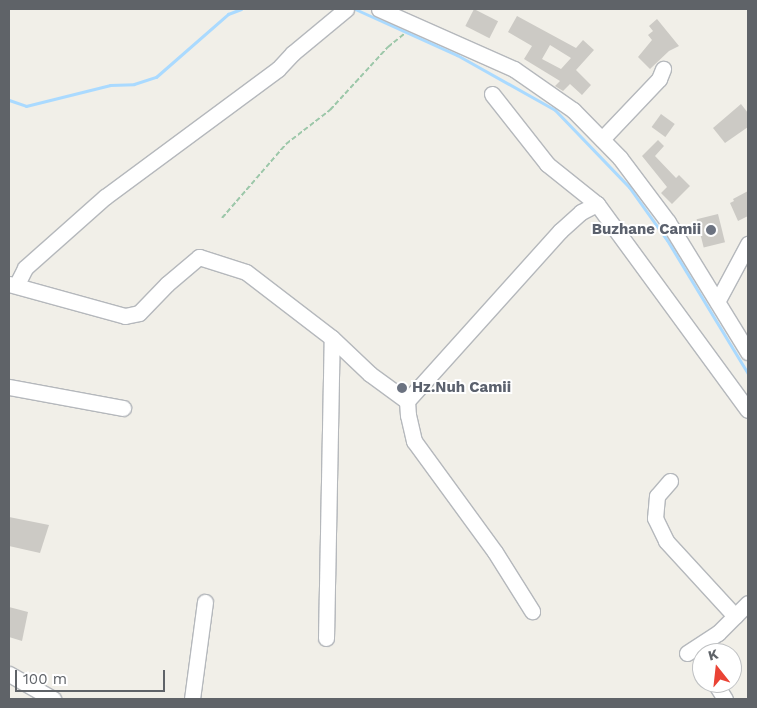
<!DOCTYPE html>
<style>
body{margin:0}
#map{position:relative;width:757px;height:708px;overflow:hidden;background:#f1efe8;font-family:"Work Sans",sans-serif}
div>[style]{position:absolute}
.stream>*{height:3px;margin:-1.5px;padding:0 1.5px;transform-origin:1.5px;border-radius:1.5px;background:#aadaff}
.building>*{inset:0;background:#cccac5;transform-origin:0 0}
.path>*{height:2px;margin-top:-1px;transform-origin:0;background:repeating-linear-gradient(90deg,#9cc7a9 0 5px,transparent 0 7.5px)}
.roads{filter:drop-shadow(1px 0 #b5b8bc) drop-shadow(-1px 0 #b5b8bc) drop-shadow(0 1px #b5b8bc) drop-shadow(0 -1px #b5b8bc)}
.minor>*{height:15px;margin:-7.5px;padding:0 7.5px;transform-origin:7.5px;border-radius:7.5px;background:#fff}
.dots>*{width:14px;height:14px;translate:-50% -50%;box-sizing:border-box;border:2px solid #fff;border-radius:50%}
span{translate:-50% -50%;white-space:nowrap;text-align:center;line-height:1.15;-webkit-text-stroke:4px #fff;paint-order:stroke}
.worship-label{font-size:15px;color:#5b616d;font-weight:700}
.right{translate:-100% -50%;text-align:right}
.left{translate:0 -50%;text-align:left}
.frame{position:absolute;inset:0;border:10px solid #5f6368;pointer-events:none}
.north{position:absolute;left:692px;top:643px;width:50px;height:50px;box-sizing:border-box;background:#fff;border:1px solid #bfc1c3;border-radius:50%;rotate:344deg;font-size:14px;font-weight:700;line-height:20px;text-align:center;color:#5f6368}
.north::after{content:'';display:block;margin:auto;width:18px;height:22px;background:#ea4335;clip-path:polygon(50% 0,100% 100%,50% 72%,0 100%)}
.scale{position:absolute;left:15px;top:670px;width:150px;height:22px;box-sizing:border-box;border:2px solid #5f6368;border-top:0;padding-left:6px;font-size:15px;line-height:18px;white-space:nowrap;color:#5f6368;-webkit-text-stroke:4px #fff;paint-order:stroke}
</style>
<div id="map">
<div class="stream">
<div style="left:355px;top:9px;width:112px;rotate:24.3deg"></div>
<div style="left:457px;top:55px;width:112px;rotate:29.3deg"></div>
<div style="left:555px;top:110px;width:107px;rotate:46.1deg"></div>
<div style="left:629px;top:187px;width:65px;rotate:54.4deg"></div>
<div style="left:667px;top:240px;width:157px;rotate:58.8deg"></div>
<div style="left:9px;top:100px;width:18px;rotate:19deg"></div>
<div style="left:26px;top:106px;width:87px;rotate:-14deg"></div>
<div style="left:110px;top:85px;width:24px;rotate:-2deg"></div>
<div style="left:134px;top:84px;width:23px;rotate:-18deg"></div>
<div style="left:156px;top:77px;width:96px;rotate:-41.2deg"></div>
<div style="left:228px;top:14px;width:14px;rotate:-21deg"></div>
</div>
<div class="building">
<div style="left:474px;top:9px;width:27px;height:19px;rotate:27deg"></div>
<div style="clip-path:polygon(evenodd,517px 16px,576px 48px,583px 40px,594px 50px,576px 70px,591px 85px,582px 95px,570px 84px,563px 91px,555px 86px,560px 81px,524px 59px,532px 46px,508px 32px,517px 16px,550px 45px,571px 58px,561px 69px,542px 59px,550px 45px)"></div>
<div style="clip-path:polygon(657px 19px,679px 46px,669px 51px,650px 69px,638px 57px,652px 40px,648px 35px,653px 31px,649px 26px)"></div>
<div style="clip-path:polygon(741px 104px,748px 113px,748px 127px,725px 143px,713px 128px)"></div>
<div style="left:661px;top:114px;width:17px;height:16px;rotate:36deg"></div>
<div style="clip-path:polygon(658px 140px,664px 146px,655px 156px,676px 178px,679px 175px,690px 186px,672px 204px,661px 193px,667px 187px,642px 156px)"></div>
<div style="clip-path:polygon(748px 191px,748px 216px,738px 221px,730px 203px,734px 201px,733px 199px)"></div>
<div style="left:718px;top:214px;width:29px;height:22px;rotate:76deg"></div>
<div style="clip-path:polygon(9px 517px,49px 525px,40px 553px,9px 546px)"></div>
<div style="clip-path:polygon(9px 607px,28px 612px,22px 641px,9px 637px)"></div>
</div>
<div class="path">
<div style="left:222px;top:218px;width:98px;rotate:-49.1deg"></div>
<div style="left:286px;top:144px;width:56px;rotate:-37.7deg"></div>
<div style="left:330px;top:110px;width:86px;rotate:-47.4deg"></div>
<div style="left:388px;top:47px;width:21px;rotate:-39deg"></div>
</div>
<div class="roads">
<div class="minor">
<div style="left:379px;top:9px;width:148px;rotate:24deg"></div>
<div style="left:514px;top:69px;width:72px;rotate:34.8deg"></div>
<div style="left:573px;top:110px;width:67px;rotate:45.6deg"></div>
<div style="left:620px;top:158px;width:80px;rotate:53.1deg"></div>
<div style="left:668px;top:222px;width:153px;rotate:58.4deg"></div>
<div style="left:492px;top:94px;width:89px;rotate:51.8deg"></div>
<div style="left:547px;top:164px;width:64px;rotate:38.7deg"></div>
<div style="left:602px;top:139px;width:83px;rotate:-46.5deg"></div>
<div style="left:659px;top:79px;width:11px;rotate:-68deg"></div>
<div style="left:9px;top:284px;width:120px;rotate:15.4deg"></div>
<div style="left:125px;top:316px;width:14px;rotate:-12deg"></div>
<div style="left:139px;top:313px;width:40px;rotate:-46deg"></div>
<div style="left:167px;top:284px;width:42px;rotate:-40.2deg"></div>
<div style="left:199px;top:257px;width:49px;rotate:17.7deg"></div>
<div style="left:246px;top:272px;width:108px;rotate:37.5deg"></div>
<div style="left:332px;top:338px;width:52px;rotate:43.5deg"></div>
<div style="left:370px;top:374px;width:46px;rotate:36.1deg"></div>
<div style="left:407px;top:401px;width:229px;rotate:-48deg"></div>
<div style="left:560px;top:231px;width:28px;rotate:-42deg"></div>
<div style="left:581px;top:212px;width:18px;rotate:-27deg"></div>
<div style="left:597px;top:204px;width:255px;rotate:53.8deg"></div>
<div style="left:17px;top:284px;width:18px;rotate:-63deg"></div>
<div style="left:25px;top:268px;width:107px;rotate:-41.6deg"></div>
<div style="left:105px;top:197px;width:215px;rotate:-36.5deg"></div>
<div style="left:278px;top:69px;width:22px;rotate:-47deg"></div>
<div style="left:293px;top:53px;width:69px;rotate:-39.7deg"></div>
<div style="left:718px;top:300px;width:64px;rotate:-61.8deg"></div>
<div style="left:9px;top:387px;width:116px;rotate:10.4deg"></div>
<div style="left:407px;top:401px;width:14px;rotate:86deg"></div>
<div style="left:408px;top:415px;width:27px;rotate:77deg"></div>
<div style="left:414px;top:441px;width:137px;rotate:53.9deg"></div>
<div style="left:495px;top:552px;width:70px;rotate:57.9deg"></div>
<div style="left:670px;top:481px;width:20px;rotate:131deg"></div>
<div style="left:657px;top:496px;width:22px;rotate:95deg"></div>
<div style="left:655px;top:518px;width:25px;rotate:64deg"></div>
<div style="left:666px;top:541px;width:102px;rotate:47.4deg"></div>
<div style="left:326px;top:638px;width:300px;rotate:-88.9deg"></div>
<div style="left:687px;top:653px;width:37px;rotate:-33deg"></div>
<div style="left:718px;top:633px;width:42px;rotate:-45deg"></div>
<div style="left:9px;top:674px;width:51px;rotate:29.6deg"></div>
<div style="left:715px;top:683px;width:19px;rotate:58deg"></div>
<div style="left:192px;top:699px;width:98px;rotate:-82.4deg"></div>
</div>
</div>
<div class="dots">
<div style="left:711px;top:230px;background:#6b7280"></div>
<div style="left:402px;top:388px;background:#6b7280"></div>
</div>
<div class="worship-label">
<span class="right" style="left:701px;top:230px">Buzhane Camii</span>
<span class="left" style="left:412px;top:388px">Hz.Nuh Camii</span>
</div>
<div class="frame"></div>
<div class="north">K</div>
<div class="scale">100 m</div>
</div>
